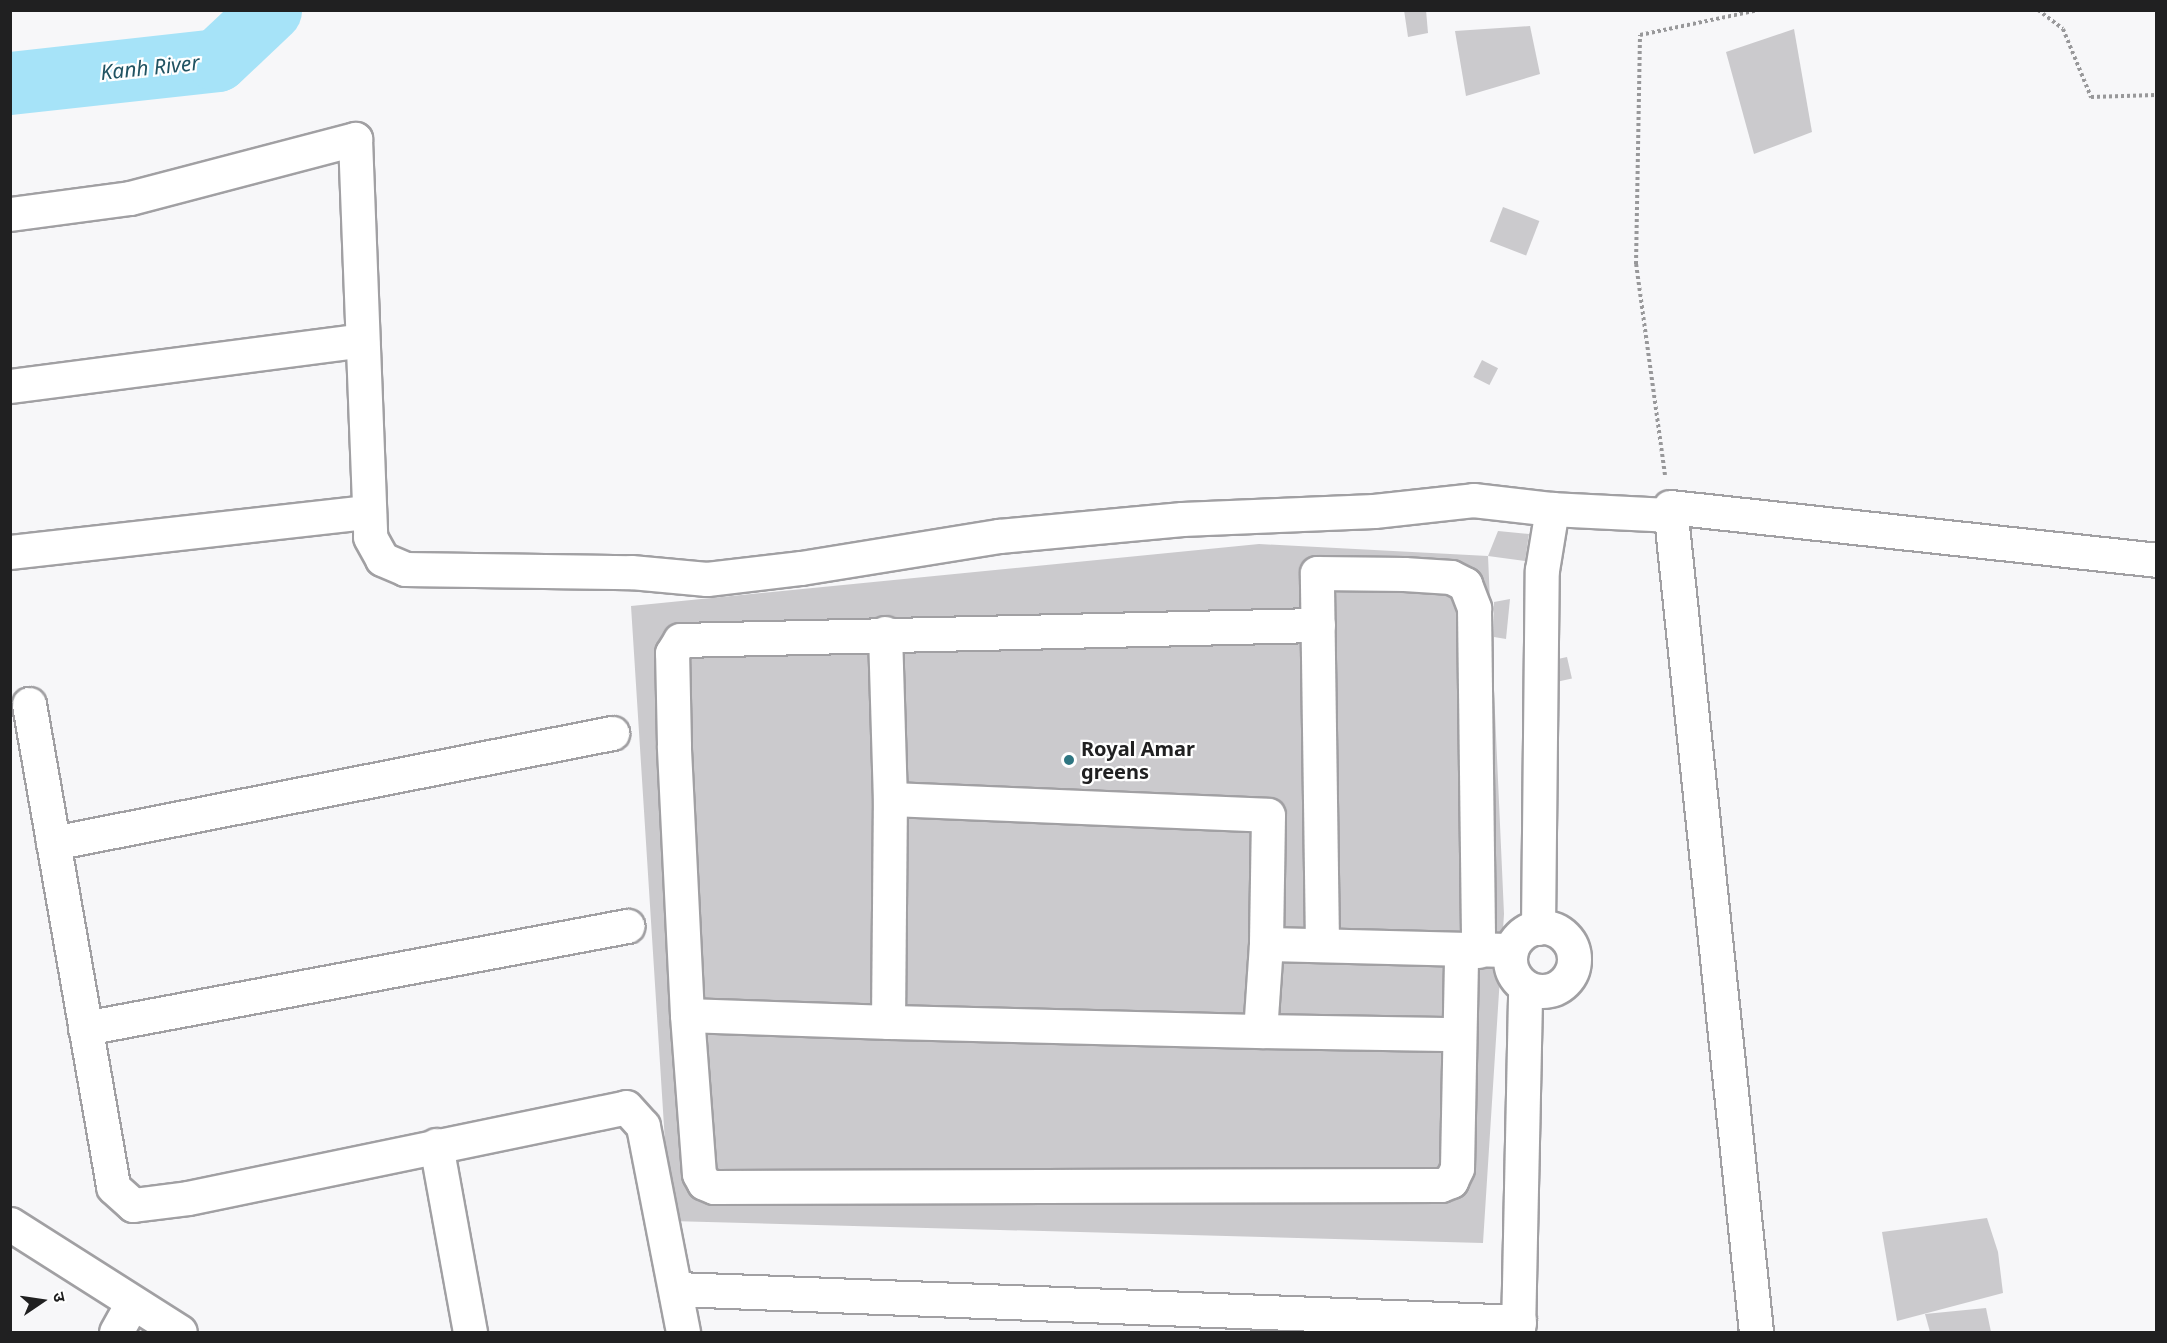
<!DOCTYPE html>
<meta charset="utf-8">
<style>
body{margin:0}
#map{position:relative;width:2167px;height:1343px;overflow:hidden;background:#f7f7f9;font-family:"Noto Sans","Noto Sans Devanagari",sans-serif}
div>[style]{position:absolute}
.river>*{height:63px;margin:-31.5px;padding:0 31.5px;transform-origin:31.5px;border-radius:31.5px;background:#a6e3f8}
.building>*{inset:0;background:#cbcacd;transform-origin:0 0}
.path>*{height:4px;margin-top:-2px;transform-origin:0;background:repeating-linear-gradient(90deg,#98989a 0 3px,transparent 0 6px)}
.roads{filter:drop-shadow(2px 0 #a1a0a3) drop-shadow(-2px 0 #a1a0a3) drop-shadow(0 2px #a1a0a3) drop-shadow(0 -2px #a1a0a3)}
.minor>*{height:33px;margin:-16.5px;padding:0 16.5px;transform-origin:16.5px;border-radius:16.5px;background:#fff}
.minor>.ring{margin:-16.5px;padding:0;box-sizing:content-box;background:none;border:33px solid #fff;border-radius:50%}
.dots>*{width:16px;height:16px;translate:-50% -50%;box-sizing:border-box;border:3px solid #fff;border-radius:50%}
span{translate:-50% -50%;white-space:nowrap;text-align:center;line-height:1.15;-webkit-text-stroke:4.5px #fff;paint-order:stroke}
.poi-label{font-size:20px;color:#202021;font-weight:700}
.left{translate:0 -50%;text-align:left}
.water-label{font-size:21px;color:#205362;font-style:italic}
.frame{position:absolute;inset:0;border:12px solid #202021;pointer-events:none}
.north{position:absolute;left:12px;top:1271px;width:60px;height:60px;-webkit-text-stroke:4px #fff;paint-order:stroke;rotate:77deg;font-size:16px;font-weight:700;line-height:24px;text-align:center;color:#202021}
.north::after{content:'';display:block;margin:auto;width:21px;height:27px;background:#202021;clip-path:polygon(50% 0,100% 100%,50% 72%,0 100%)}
</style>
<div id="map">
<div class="river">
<div style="left:10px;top:83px;width:208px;rotate:-6.3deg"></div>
<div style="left:217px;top:60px;width:73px;rotate:-43.3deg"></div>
</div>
<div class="building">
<div style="clip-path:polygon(1404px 10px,1426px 10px,1428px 33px,1408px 37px)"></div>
<div style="clip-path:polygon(1530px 26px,1540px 74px,1466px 96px,1455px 31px)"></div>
<div style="clip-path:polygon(1794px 29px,1812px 132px,1754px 154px,1726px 52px)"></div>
<div style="left:1503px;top:207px;width:39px;height:37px;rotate:21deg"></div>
<div style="left:1482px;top:360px;width:18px;height:19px;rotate:27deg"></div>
<div style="clip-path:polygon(1498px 531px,1529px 534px,1525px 561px,1488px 556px,1504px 914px,1483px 1243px,670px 1221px,631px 606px,1259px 544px,1488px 556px)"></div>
<div style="clip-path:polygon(1510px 599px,1506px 639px,1494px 637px,1494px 602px)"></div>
<div style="left:1567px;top:657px;width:22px;height:15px;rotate:77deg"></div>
<div style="clip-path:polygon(1987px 1218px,1998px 1252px,2003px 1293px,1897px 1321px,1882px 1232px)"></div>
<div style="clip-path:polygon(1986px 1308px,1991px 1332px,1930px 1332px,1925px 1314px)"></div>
</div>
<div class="path">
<div style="left:2038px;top:10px;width:31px;rotate:37deg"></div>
<div style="left:2063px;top:29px;width:74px;rotate:67.6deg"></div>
<div style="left:2091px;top:97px;width:65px;rotate:-1.8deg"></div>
<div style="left:1665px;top:475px;width:213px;rotate:-97.8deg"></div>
<div style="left:1636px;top:264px;width:229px;rotate:-89deg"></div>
<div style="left:1640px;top:35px;width:122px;rotate:-11.9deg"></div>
</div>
<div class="roads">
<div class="minor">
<div style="left:10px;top:214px;width:121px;rotate:-7.6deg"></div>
<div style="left:130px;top:198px;width:233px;rotate:-14.7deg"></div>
<div style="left:355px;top:139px;width:398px;rotate:87.8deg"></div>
<div style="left:370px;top:537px;width:25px;rotate:61deg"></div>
<div style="left:382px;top:559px;width:25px;rotate:23deg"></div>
<div style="left:405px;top:569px;width:226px;rotate:0.8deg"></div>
<div style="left:631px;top:572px;width:76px;rotate:5.3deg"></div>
<div style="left:707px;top:579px;width:95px;rotate:-6.7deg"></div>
<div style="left:801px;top:568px;width:201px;rotate:-9.2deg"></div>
<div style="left:999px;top:536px;width:184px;rotate:-5.3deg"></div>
<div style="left:1182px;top:519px;width:192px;rotate:-2.4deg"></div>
<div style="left:1374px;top:511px;width:100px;rotate:-6.3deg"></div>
<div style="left:1473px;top:500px;width:80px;rotate:6.5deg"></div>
<div style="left:10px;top:386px;width:355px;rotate:-7.4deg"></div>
<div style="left:10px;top:552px;width:361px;rotate:-6.4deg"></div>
<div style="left:885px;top:633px;width:166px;rotate:88.3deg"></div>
<div style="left:29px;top:704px;width:490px;rotate:80.1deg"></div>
<div style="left:113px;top:1187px;width:27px;rotate:42deg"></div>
<div style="left:133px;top:1205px;width:55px;rotate:-7.3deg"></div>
<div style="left:188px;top:1198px;width:447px;rotate:-11.7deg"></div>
<div style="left:626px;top:1107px;width:25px;rotate:48deg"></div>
<div style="left:643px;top:1126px;width:210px;rotate:79deg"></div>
<div style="left:53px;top:843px;width:570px;rotate:-11.13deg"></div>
<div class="ring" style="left:1510px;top:927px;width:31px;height:31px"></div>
<div style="left:1538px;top:928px;width:358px;rotate:-89.4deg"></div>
<div style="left:1542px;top:570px;width:62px;rotate:-80.7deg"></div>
<div style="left:1552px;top:509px;width:119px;rotate:2.9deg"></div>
<div style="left:1266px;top:944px;width:87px;rotate:93.9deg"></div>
<div style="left:1260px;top:1031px;width:372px;rotate:-178.6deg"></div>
<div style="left:888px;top:1022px;width:223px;rotate:-89.5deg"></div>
<div style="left:890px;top:799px;width:378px;rotate:2.4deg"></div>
<div style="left:1268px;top:815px;width:129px;rotate:90.9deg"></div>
<div style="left:1266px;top:944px;width:245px;rotate:1.4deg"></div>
<div style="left:1322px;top:944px;width:371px;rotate:-90.8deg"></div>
<div style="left:1317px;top:573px;width:87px;rotate:0.7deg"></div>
<div style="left:1404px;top:574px;width:47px;rotate:3.7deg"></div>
<div style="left:1451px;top:577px;width:16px;rotate:27deg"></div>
<div style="left:1465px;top:584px;width:26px;rotate:69deg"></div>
<div style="left:1474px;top:608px;width:343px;rotate:89.3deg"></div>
<div style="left:687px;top:1015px;width:270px;rotate:-92.8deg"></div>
<div style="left:674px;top:745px;width:92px;rotate:-91.2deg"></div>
<div style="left:672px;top:653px;width:15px;rotate:-58deg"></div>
<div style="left:680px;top:640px;width:638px;rotate:-1.35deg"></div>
<div style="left:888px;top:1022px;width:201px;rotate:-178deg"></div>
<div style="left:687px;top:1015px;width:159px;rotate:85.7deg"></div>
<div style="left:699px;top:1174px;width:10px;rotate:61deg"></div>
<div style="left:704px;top:1183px;width:11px;rotate:22deg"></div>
<div style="left:714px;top:1187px;width:727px;rotate:-0.16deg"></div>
<div style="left:1441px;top:1185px;width:11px;rotate:-22deg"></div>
<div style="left:1451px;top:1181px;width:14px;rotate:-65deg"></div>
<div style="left:1457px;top:1168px;width:217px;rotate:-88.9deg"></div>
<div style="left:85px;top:1028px;width:552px;rotate:-10.66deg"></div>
<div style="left:1260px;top:1031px;width:199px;rotate:0.9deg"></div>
<div style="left:436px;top:1145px;width:190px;rotate:79.7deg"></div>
<div style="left:10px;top:1224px;width:201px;rotate:32.4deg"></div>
<div style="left:677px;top:1289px;width:843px;rotate:2.24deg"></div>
<div style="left:116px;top:1332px;width:33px;rotate:-61deg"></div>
<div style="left:1518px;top:1332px;width:345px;rotate:-88.8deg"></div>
<div style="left:1756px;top:1332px;width:829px;rotate:-95.95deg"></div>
<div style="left:1670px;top:507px;width:489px;rotate:6.2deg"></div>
</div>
</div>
<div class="dots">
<div style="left:1069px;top:760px;background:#2e7581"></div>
</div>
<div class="poi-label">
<span class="left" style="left:1081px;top:760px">Royal Amar<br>greens</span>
</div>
<div class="water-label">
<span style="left:150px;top:67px;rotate:-6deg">Kanh River</span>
</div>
<div class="frame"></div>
<div class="north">उ</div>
</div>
